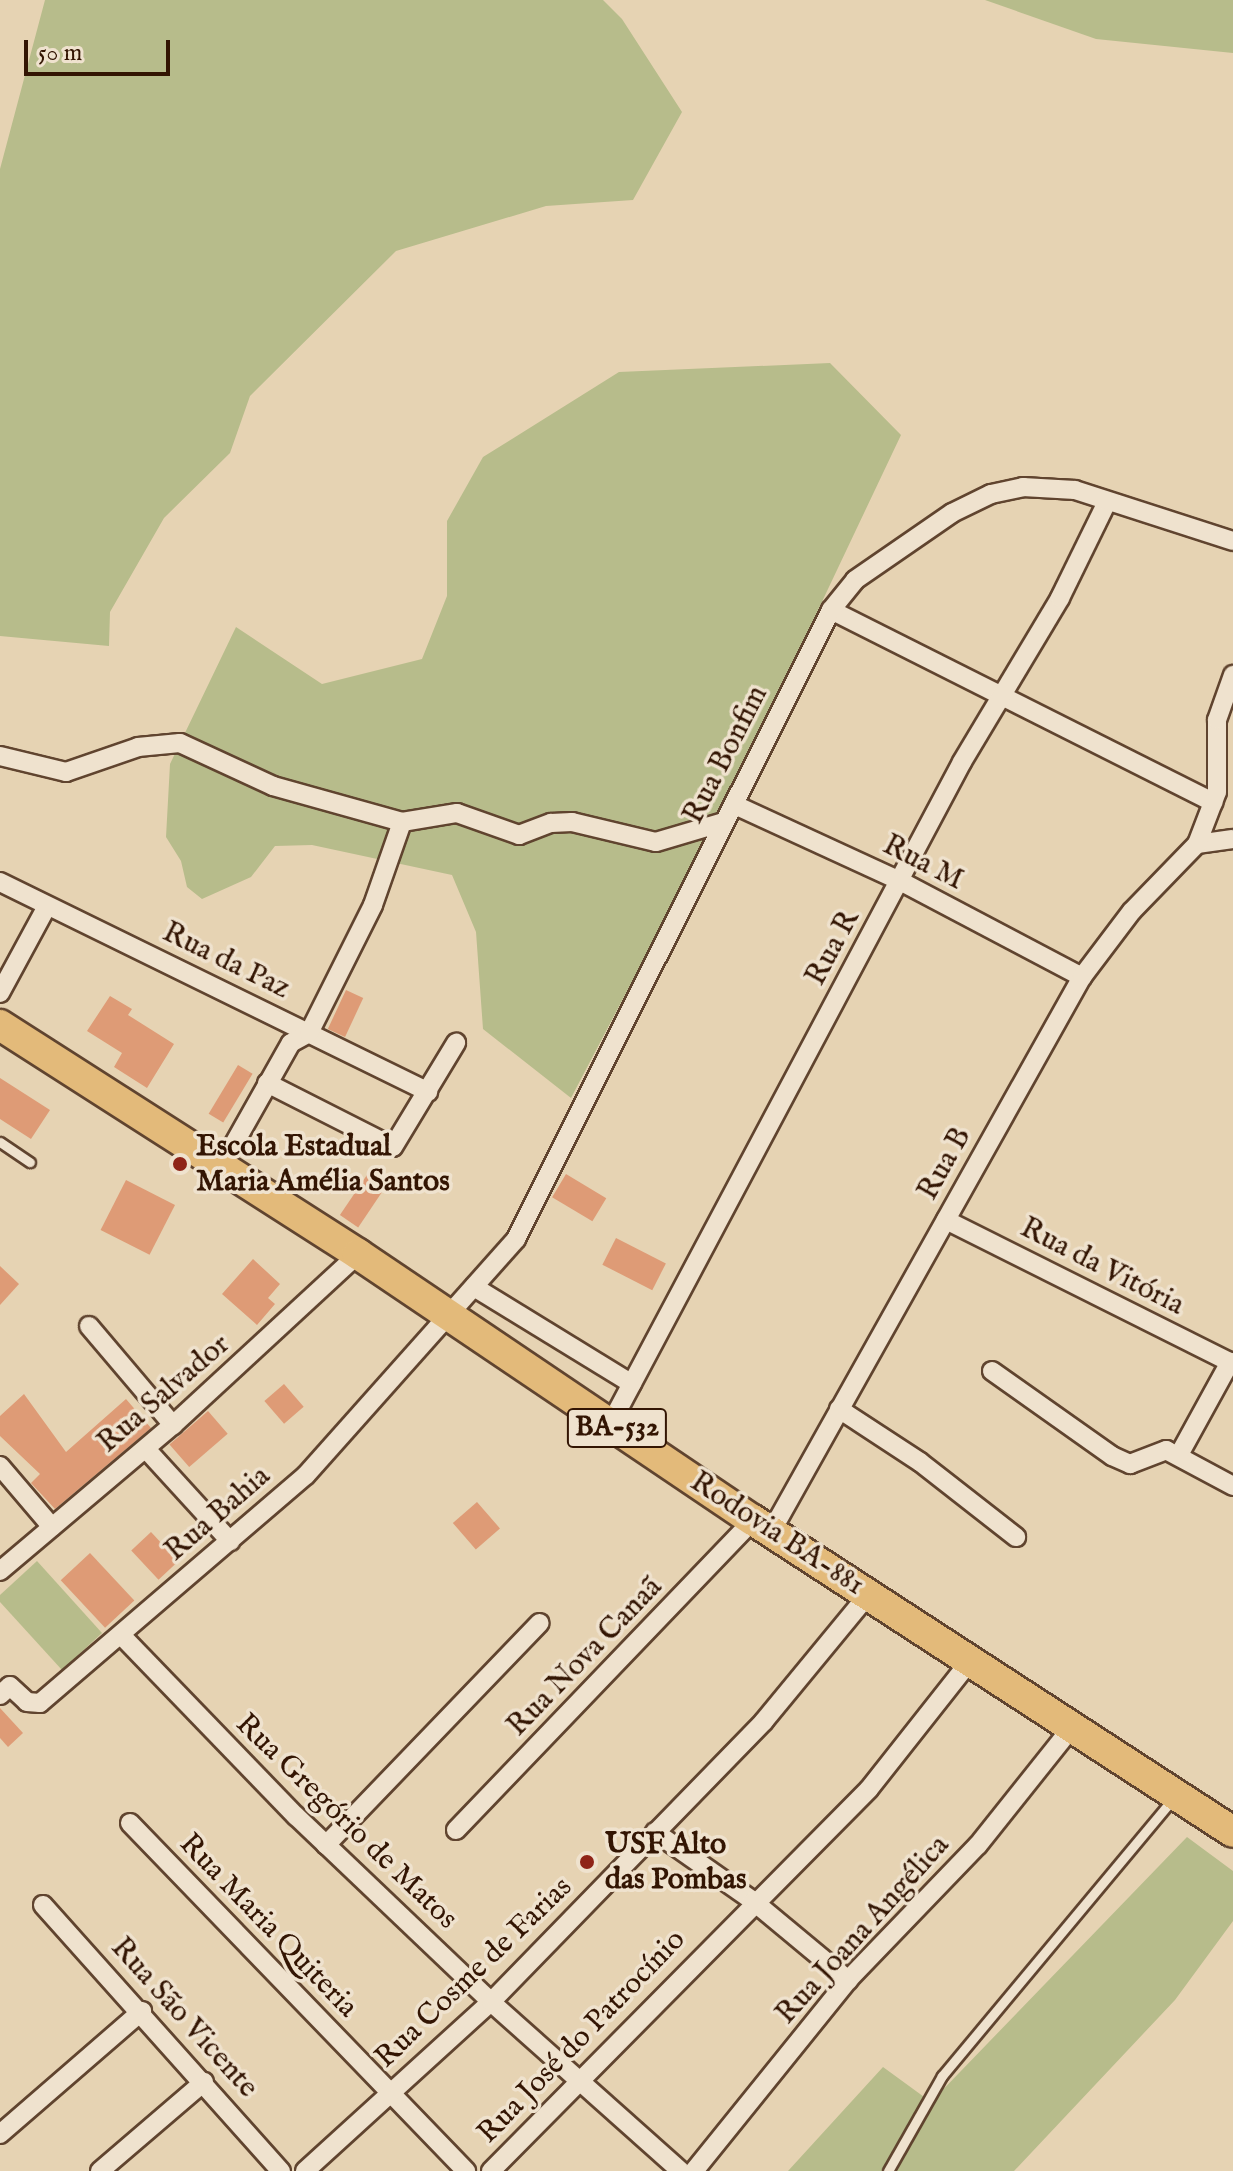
<!DOCTYPE html>
<meta charset="utf-8">
<style>
body{margin:0}
#map{position:relative;width:1233px;height:2171px;overflow:hidden;background:#e6d3b3;font-family:"IM FELL English",serif}
div>[style]{position:absolute}
.green>*{inset:0;background:#b7bc8b}
.building>*{inset:0;background:#de9b76;transform-origin:0 0}
.roads{filter:drop-shadow(2px 0 #60442f) drop-shadow(-2px 0 #60442f) drop-shadow(0 2px #60442f) drop-shadow(0 -2px #60442f)}
.lane>*{height:9px;margin:-4.5px;padding:0 4.5px;transform-origin:4.5px;border-radius:4.5px;background:#efe2ce}
.street>*{height:18px;margin:-9px;padding:0 9px;transform-origin:9px;border-radius:9px;background:#efe2ce}
.primary>*{height:30px;margin:-15px;padding:0 15px;transform-origin:15px;border-radius:15px;background:#e3ba7a}
.dots>*{width:22px;height:22px;translate:-50% -50%;box-sizing:border-box;border:4px solid #efe2ce;border-radius:50%}
span{translate:-50% -50%;white-space:nowrap;text-align:center;line-height:1.15;-webkit-text-stroke:7px #efe2ce;paint-order:stroke}
.shield-label span{padding:2px 6px;background:#efe2ce;border:2px solid;border-radius:6px;-webkit-text-stroke-width:0}
.shield-label{font-size:28px;color:#331503;font-weight:700}
.street-label{font-size:30px;color:#331503}
.poi-label{font-size:30px;color:#331503;font-weight:700}
.left{translate:0 -50%;text-align:left}
.scale{position:absolute;left:24px;top:40px;width:146px;height:36px;box-sizing:border-box;border:4px solid #331503;border-top:0;padding-left:10px;font-size:24px;line-height:28px;white-space:nowrap;color:#331503;-webkit-text-stroke:6px #efe2ce;paint-order:stroke}
</style>
<div id="map">
<div class="green">
<div style="clip-path:polygon(45px 0,603px 0,622px 19px,682px 112px,633px 200px,546px 206px,396px 251px,250px 396px,230px 453px,164px 518px,110px 612px,109px 646px,0 636px,0 169px)"></div>
<div style="clip-path:polygon(985px 0,1233px 0,1233px 53px,1096px 39px)"></div>
<div style="clip-path:polygon(830px 363px,901px 435px,736px 783px,571px 1098px,483px 1029px,476px 932px,452px 875px,312px 845px,275px 846px,251px 877px,202px 899px,187px 887px,181px 861px,166px 837px,170px 764px,236px 627px,322px 684px,422px 659px,447px 596px,447px 521px,483px 457px,619px 372px)"></div>
<div style="clip-path:polygon(37px 1561px,102px 1633px,62px 1670px,0 1602px,0 1595px)"></div>
<div style="clip-path:polygon(1187px 1837px,1233px 1871px,1233px 1921px,1175px 2000px,1014px 2171px,788px 2171px,883px 2067px,931px 2102px)"></div>
</div>
<div class="building">
<div style="left:346px;top:990px;width:19px;height:43px;rotate:25deg"></div>
<div style="clip-path:polygon(110px 996px,132px 1009px,128px 1015px,174px 1044px,147px 1088px,114px 1067px,122px 1053px,87px 1031px)"></div>
<div style="left:238px;top:1065px;width:17px;height:57px;rotate:31deg"></div>
<div style="clip-path:polygon(0 1078px,50px 1110px,31px 1139px,0 1119px)"></div>
<div style="left:369px;top:1172px;width:22px;height:52px;rotate:34deg"></div>
<div style="left:566px;top:1174px;width:47px;height:27px;rotate:31deg"></div>
<div style="left:126px;top:1180px;width:55px;height:56px;rotate:27deg"></div>
<div style="left:616px;top:1238px;width:56px;height:30px;rotate:27deg"></div>
<div style="clip-path:polygon(253px 1259px,280px 1284px,268px 1298px,275px 1304px,257px 1325px,222px 1294px)"></div>
<div style="clip-path:polygon(0 1266px,19px 1284px,0 1305px)"></div>
<div style="left:284px;top:1384px;width:30px;height:26px;rotate:49deg"></div>
<div style="clip-path:polygon(24px 1394px,66px 1452px,126px 1399px,151px 1428px,55px 1509px,31px 1483px,40px 1474px,0 1436px,0 1416px)"></div>
<div style="left:208px;top:1411px;width:30px;height:51px;rotate:49deg"></div>
<div style="left:477px;top:1502px;width:35px;height:32px;rotate:49deg"></div>
<div style="left:151px;top:1532px;width:40px;height:27px;rotate:47deg"></div>
<div style="left:90px;top:1553px;width:65px;height:40px;rotate:47deg"></div>
<div style="clip-path:polygon(0 1708px,23px 1733px,8px 1747px,0 1738px)"></div>
</div>
<div class="roads">
<div class="lane">
<div style="left:0;top:1142px;width:36px;rotate:34deg"></div>
<div style="left:888px;top:2171px;width:109px;rotate:-60.4deg"></div>
<div style="left:942px;top:2076px;width:362px;rotate:-50.2deg"></div>
</div>
<div class="street">
<div style="left:831px;top:610px;width:428px;rotate:26.7deg"></div>
<div style="left:0;top:756px;width:68px;rotate:13.6deg"></div>
<div style="left:66px;top:772px;width:76px;rotate:-19.1deg"></div>
<div style="left:138px;top:747px;width:42px;rotate:-5.4deg"></div>
<div style="left:180px;top:743px;width:102px;rotate:24.8deg"></div>
<div style="left:273px;top:786px;width:134px;rotate:15.6deg"></div>
<div style="left:402px;top:822px;width:56px;rotate:-9.3deg"></div>
<div style="left:457px;top:813px;width:66px;rotate:19.5deg"></div>
<div style="left:519px;top:835px;width:34px;rotate:-21deg"></div>
<div style="left:551px;top:823px;width:21px;rotate:-3deg"></div>
<div style="left:572px;top:822px;width:86px;rotate:13.4deg"></div>
<div style="left:656px;top:842px;width:71px;rotate:-16.4deg"></div>
<div style="left:735px;top:805px;width:182px;rotate:24.7deg"></div>
<div style="left:900px;top:881px;width:206px;rotate:27.8deg"></div>
<div style="left:1197px;top:844px;width:36px;rotate:-8deg"></div>
<div style="left:0;top:882px;width:477px;rotate:26.1deg"></div>
<div style="left:0;top:993px;width:99px;rotate:-61.6deg"></div>
<div style="left:267px;top:1083px;width:141px;rotate:26.9deg"></div>
<div style="left:393px;top:1147px;width:122px;rotate:-58.8deg"></div>
<div style="left:221px;top:1167px;width:142px;rotate:-60.6deg"></div>
<div style="left:291px;top:1043px;width:21px;rotate:-29deg"></div>
<div style="left:309px;top:1033px;width:143px;rotate:-63.4deg"></div>
<div style="left:373px;top:905px;width:88px;rotate:-70.7deg"></div>
<div style="left:946px;top:1220px;width:321px;rotate:26.6deg"></div>
<div style="left:474px;top:1287px;width:185px;rotate:31.5deg"></div>
<div style="left:89px;top:1326px;width:130px;rotate:49.7deg"></div>
<div style="left:992px;top:1371px;width:147px;rotate:35.3deg"></div>
<div style="left:1112px;top:1456px;width:20px;rotate:24deg"></div>
<div style="left:1130px;top:1464px;width:39px;rotate:-21deg"></div>
<div style="left:1166px;top:1450px;width:76px;rotate:28.2deg"></div>
<div style="left:839px;top:1409px;width:97px;rotate:33.2deg"></div>
<div style="left:920px;top:1462px;width:122px;rotate:38deg"></div>
<div style="left:611px;top:1423px;width:748px;rotate:-62.03deg"></div>
<div style="left:962px;top:762px;width:191px;rotate:-59.1deg"></div>
<div style="left:1060px;top:598px;width:107px;rotate:-63.9deg"></div>
<div style="left:146px;top:1449px;width:125px;rotate:47.6deg"></div>
<div style="left:1180px;top:1453px;width:104px;rotate:-61.2deg"></div>
<div style="left:0;top:1466px;width:80px;rotate:49.6deg"></div>
<div style="left:771px;top:1532px;width:636px;rotate:-60.74deg"></div>
<div style="left:1082px;top:977px;width:83px;rotate:-52.9deg"></div>
<div style="left:1132px;top:911px;width:93px;rotate:-45.9deg"></div>
<div style="left:1197px;top:844px;width:56px;rotate:-69deg"></div>
<div style="left:1217px;top:792px;width:72px;rotate:-90deg"></div>
<div style="left:1217px;top:720px;width:48px;rotate:-70.4deg"></div>
<div style="left:0;top:1571px;width:226px;rotate:-40.2deg"></div>
<div style="left:173px;top:1425px;width:252px;rotate:-42.7deg"></div>
<div style="left:121px;top:1635px;width:252px;rotate:46deg"></div>
<div style="left:296px;top:1816px;width:269px;rotate:43.6deg"></div>
<div style="left:491px;top:2002px;width:254px;rotate:41.7deg"></div>
<div style="left:0;top:1695px;width:13px;rotate:-42deg"></div>
<div style="left:10px;top:1686px;width:23px;rotate:43deg"></div>
<div style="left:27px;top:1702px;width:13px;rotate:4deg"></div>
<div style="left:40px;top:1703px;width:350px;rotate:-40.6deg"></div>
<div style="left:306px;top:1475px;width:316px;rotate:-48.3deg"></div>
<div style="left:516px;top:1239px;width:703px;rotate:-63.4deg"></div>
<div style="left:831px;top:610px;width:38px;rotate:-51deg"></div>
<div style="left:855px;top:580px;width:118px;rotate:-34.6deg"></div>
<div style="left:952px;top:513px;width:43px;rotate:-26deg"></div>
<div style="left:991px;top:494px;width:33px;rotate:-12deg"></div>
<div style="left:1023px;top:487px;width:52px;rotate:3.3deg"></div>
<div style="left:1075px;top:490px;width:166px;rotate:17.9deg"></div>
<div style="left:130px;top:1823px;width:484px;rotate:46deg"></div>
<div style="left:456px;top:1830px;width:429px;rotate:-46.2deg"></div>
<div style="left:655px;top:1832px;width:120px;rotate:35.1deg"></div>
<div style="left:753px;top:1901px;width:124px;rotate:39.7deg"></div>
<div style="left:326px;top:1845px;width:308px;rotate:-46.1deg"></div>
<div style="left:43px;top:1905px;width:357px;rotate:48.2deg"></div>
<div style="left:0;top:2134px;width:188px;rotate:-40.9deg"></div>
<div style="left:100px;top:2171px;width:137px;rotate:-40.6deg"></div>
<div style="left:305px;top:2171px;width:251px;rotate:-42.3deg"></div>
<div style="left:491px;top:2002px;width:392px;rotate:-45.8deg"></div>
<div style="left:764px;top:1721px;width:163px;rotate:-50.5deg"></div>
<div style="left:491px;top:2171px;width:537px;rotate:-45.3deg"></div>
<div style="left:869px;top:1789px;width:164px;rotate:-51.7deg"></div>
<div style="left:694px;top:2171px;width:245px;rotate:-51.1deg"></div>
<div style="left:848px;top:1980px;width:187px;rotate:-46.1deg"></div>
<div style="left:978px;top:1845px;width:152px;rotate:-51.4deg"></div>
</div>
<div class="primary">
<div style="left:0;top:1025px;width:425px;rotate:32.6deg"></div>
<div style="left:358px;top:1254px;width:476px;rotate:34deg"></div>
<div style="left:753px;top:1520px;width:572px;rotate:33.02deg"></div>
</div>
</div>
<div class="dots">
<div style="left:180px;top:1164px;background:#8f2418"></div>
<div style="left:587px;top:1862px;background:#8f2418"></div>
</div>
<div class="shield-label">
<span style="left:617px;top:1428px">BA-532</span>
</div>
<div class="street-label">
<span style="left:726px;top:755px;rotate:-63deg">Rua Bonfim</span>
<span style="left:923px;top:863px;rotate:27deg">Rua M</span>
<span style="left:833px;top:948px;rotate:-62deg">Rua R</span>
<span style="left:226px;top:961px;rotate:26deg">Rua da Paz</span>
<span style="left:945px;top:1164px;rotate:-61deg">Rua B</span>
<span style="left:1102px;top:1267px;rotate:27deg">Rua da Vitória</span>
<span style="left:164px;top:1394px;rotate:-41deg">Rua Salvador</span>
<span style="left:218px;top:1514px;rotate:-41deg">Rua Bahia</span>
<span style="left:777px;top:1534px;rotate:33deg">Rodovia BA-881</span>
<span style="left:585px;top:1657px;rotate:-46deg">Rua Nova Canaã</span>
<span style="left:346px;top:1822px;rotate:44deg">Rua Gregório de Matos</span>
<span style="left:268px;top:1926px;rotate:46deg">Rua Maria Quiteria</span>
<span style="left:863px;top:1930px;rotate:-48deg">Rua Joana Angélica</span>
<span style="left:474px;top:1973px;rotate:-44deg">Rua Cosme de Farias</span>
<span style="left:184px;top:2018px;rotate:48deg">Rua São Vicente</span>
<span style="left:582px;top:2037px;rotate:-46deg">Rua José do Patrocínio</span>
</div>
<div class="poi-label">
<span class="left" style="left:196px;top:1164px">Escola Estadual<br>Maria Amélia Santos</span>
<span class="left" style="left:605px;top:1862px">USF Alto<br>das Pombas</span>
</div>
<div class="scale">50 m</div>
</div>
